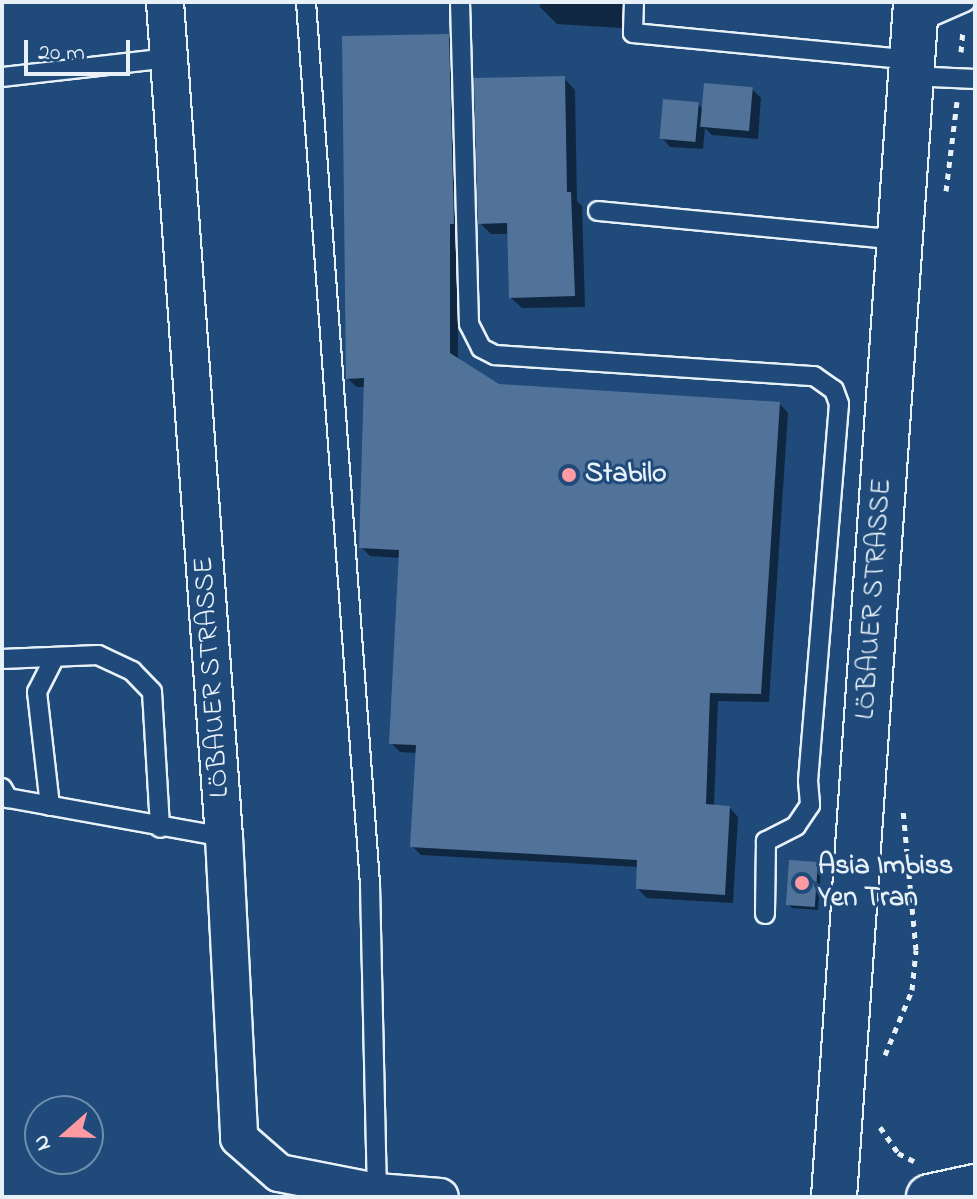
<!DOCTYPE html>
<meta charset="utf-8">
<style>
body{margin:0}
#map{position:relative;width:977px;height:1199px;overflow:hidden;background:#1f4a7a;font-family:"Indie Flower",sans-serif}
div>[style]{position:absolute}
.shadow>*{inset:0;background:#0007}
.building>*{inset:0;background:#517399;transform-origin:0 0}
.path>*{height:5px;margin-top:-2.5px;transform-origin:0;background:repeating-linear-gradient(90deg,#e8f1f8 0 6px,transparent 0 12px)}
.roads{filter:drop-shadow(2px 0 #e8f1f8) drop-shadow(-2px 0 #e8f1f8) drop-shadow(0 2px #e8f1f8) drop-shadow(0 -2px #e8f1f8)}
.lane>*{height:18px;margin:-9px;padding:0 9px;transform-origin:9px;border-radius:9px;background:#1f4a7a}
.street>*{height:36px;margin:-18px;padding:0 18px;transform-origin:18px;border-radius:18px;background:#1f4a7a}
.secondary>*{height:44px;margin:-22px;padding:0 22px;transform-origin:22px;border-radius:22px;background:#1f4a7a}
.primary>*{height:44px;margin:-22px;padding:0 22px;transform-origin:22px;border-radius:22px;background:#1f4a7a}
.dots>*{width:22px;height:22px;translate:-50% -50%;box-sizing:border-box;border:4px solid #1f4a7a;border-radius:50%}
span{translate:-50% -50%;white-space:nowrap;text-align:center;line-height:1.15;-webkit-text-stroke:6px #1f4a7a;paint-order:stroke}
.poi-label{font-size:28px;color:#e8f1f8;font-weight:700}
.left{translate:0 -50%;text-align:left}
.street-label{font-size:28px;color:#e8f1f8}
.frame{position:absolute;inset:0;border:4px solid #e8f1f8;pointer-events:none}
.north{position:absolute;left:24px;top:1095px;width:80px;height:80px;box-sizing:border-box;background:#1f4a7a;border:2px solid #6f8dac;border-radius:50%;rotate:250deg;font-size:22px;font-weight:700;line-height:32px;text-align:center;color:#e8f1f8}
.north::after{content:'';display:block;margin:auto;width:28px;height:36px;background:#ff9aa2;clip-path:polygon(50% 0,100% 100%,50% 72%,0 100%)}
.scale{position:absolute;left:24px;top:40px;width:106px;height:36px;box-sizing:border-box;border:4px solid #e8f1f8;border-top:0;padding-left:10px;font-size:24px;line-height:28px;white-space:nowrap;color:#e8f1f8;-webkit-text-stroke:6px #1f4a7a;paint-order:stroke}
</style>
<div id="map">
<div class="shadow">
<div style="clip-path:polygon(540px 2px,640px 2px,638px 29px,557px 24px,540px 7px)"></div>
<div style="clip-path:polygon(448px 36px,457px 45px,458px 361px,498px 386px,780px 404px,788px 413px,769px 702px,718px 701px,714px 807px,730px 808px,738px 817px,733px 903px,647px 898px,638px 889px,638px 867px,421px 855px,412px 846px,417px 753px,400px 752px,391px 743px,401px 558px,370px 556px,361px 547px,366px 387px,357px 387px,348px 379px)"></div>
<div style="clip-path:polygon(564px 78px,575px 90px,577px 201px,582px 206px,585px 307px,522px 308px,510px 297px,509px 234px,491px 234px,480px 223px)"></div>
<div style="clip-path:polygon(752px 89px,761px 98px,758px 139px,712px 135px,705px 128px,703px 149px,670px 147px,662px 138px,698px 104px,704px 110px)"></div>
<div style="clip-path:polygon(817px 864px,821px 868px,818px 910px,792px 908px,788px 904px)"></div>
</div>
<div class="building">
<div style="clip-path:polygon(449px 34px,454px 224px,450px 224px,450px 353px,499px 384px,780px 402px,761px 694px,710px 693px,706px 804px,730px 806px,725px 895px,636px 889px,637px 860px,410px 847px,416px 745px,389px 744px,399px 550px,359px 548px,364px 378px,346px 379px,342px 36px)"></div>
<div style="clip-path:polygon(565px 76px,567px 192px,571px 192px,575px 296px,509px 298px,507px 223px,478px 224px,474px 78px)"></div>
<div style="left:704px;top:83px;width:49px;height:44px;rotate:5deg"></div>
<div style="left:663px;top:99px;width:36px;height:40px;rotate:5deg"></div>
<div style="left:789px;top:860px;width:29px;height:45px;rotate:4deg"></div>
</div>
<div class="path">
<div style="left:961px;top:52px;width:22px;rotate:-85deg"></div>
<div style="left:946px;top:191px;width:90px;rotate:-83deg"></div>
<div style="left:885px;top:1055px;width:70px;rotate:-67.4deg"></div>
<div style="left:912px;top:990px;width:40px;rotate:-84.3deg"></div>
<div style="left:916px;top:950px;width:140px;rotate:-95.3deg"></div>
<div style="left:880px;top:1127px;width:32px;rotate:55deg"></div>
<div style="left:898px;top:1153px;width:18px;rotate:27deg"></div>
</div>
<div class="roads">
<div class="lane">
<div style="left:306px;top:2px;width:885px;rotate:85.85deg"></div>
<div style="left:370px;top:885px;width:307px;rotate:88.7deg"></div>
<div style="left:460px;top:2px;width:322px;rotate:88.4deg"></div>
<div style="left:469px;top:324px;width:27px;rotate:63deg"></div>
<div style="left:481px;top:348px;width:16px;rotate:27deg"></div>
<div style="left:495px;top:355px;width:320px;rotate:3.8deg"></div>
<div style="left:814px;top:376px;width:24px;rotate:35deg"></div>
<div style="left:834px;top:390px;width:15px;rotate:70deg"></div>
<div style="left:839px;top:404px;width:378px;rotate:94.7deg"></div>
<div style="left:808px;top:781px;width:24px;rotate:85deg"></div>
<div style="left:810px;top:805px;width:25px;rotate:124deg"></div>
<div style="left:796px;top:826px;width:34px;rotate:153deg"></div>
<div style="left:766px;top:841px;width:73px;rotate:90.8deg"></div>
<div style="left:634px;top:2px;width:31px;rotate:92deg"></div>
<div style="left:633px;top:33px;width:279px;rotate:5.5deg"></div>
<div style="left:915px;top:19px;width:11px"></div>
<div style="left:926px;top:19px;width:43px;rotate:-23.6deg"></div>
<div style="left:910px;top:76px;width:65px;rotate:2.6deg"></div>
<div style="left:2px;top:77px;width:168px;rotate:-6.5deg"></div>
<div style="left:598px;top:211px;width:302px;rotate:5.5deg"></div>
<div style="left:2px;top:659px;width:96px;rotate:-2.4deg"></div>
<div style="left:98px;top:655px;width:38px;rotate:25deg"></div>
<div style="left:132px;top:671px;width:29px;rotate:46deg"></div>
<div style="left:152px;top:692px;width:136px;rotate:86.6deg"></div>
<div style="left:2px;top:788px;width:12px;rotate:59deg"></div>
<div style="left:8px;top:798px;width:219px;rotate:10.2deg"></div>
<div style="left:50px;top:806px;width:115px;rotate:-96.5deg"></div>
<div style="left:37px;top:692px;width:39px;rotate:-63deg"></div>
</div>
<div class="street">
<div style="left:165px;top:2px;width:837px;rotate:85.96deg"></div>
<div style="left:224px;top:837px;width:301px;rotate:87.1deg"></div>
<div style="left:239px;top:1138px;width:53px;rotate:41.2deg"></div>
<div style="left:279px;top:1173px;width:100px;rotate:11deg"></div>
<div style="left:377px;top:1192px;width:63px;rotate:4.5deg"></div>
</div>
<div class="secondary">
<div style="left:929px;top:1197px;width:47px;rotate:-12.3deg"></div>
</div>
<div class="primary">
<div style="left:834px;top:1197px;width:1198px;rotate:-86.07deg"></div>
</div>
</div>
<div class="dots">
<div style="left:569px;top:475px;background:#ff9aa2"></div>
<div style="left:802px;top:883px;background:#ff9aa2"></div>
</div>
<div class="poi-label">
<span class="left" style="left:585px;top:475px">Stabilo</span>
<span class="left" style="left:818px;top:883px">Asia Imbiss<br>Yen Tran</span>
</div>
<div class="street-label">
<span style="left:875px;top:599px;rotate:-86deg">LÖBAUER STRASSE</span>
<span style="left:213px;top:677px;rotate:-94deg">LÖBAUER STRASSE</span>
</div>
<div class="frame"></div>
<div class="north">N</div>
<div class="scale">20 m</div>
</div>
